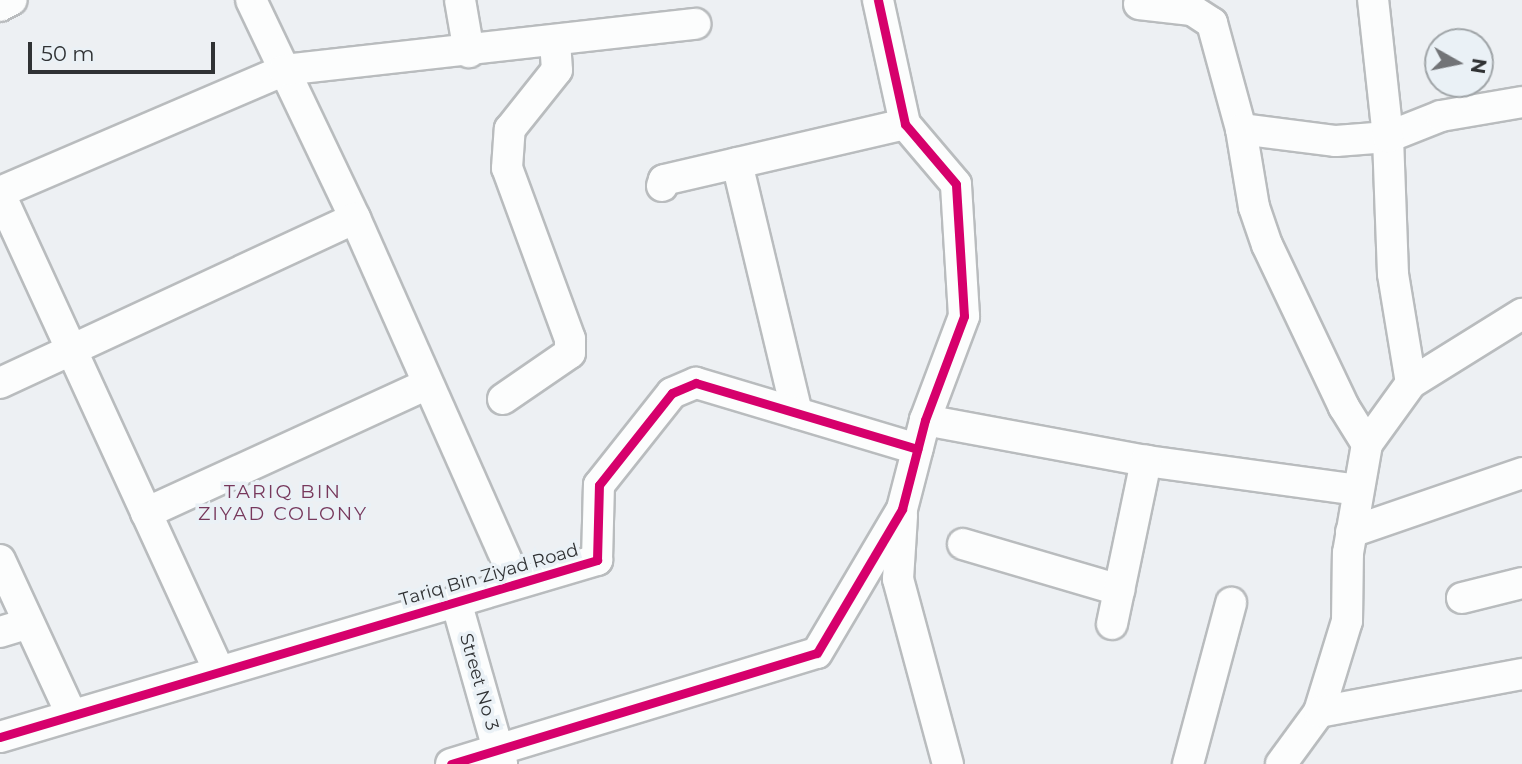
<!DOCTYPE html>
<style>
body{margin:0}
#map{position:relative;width:1522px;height:764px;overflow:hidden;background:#edf0f3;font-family:Montserrat,sans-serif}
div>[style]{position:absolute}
.roads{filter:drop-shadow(2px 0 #b9bcbe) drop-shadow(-2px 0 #b9bcbe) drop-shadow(0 2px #b9bcbe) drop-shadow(0 -2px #b9bcbe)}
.minor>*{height:30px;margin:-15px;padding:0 15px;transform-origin:15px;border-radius:15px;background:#fcfdfd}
.cycleway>*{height:9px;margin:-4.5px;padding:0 4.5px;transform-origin:4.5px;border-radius:4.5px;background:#d6006c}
span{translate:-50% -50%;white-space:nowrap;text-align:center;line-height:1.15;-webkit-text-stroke:7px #eaf1f6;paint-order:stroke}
.street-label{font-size:18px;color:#303234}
.neighbourhood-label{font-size:19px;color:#77385c;letter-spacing:2px}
.north{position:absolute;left:1424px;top:28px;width:70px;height:70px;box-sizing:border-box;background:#eaf1f6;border:2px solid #a0a5a8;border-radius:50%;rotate:99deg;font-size:19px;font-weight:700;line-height:28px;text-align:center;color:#303234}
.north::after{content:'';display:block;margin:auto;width:24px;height:32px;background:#727477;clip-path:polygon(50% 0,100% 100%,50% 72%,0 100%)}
.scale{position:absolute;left:28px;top:42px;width:187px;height:32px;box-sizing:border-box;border:4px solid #303234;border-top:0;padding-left:9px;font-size:21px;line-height:24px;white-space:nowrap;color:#303234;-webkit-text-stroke:5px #eaf1f6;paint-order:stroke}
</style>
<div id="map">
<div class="roads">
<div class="minor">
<div style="left:251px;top:0;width:242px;rotate:64.5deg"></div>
<div style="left:355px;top:218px;width:399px;rotate:66.1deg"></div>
<div style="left:460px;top:0;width:53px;rotate:80.2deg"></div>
<div style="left:1139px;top:4px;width:53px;rotate:6.5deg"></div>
<div style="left:1192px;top:10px;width:24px;rotate:33deg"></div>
<div style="left:1212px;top:23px;width:110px;rotate:74.7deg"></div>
<div style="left:0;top:6px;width:13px;rotate:-27deg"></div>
<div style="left:737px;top:163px;width:257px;rotate:76.5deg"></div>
<div style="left:662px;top:186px;width:6px;rotate:-72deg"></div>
<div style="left:664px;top:180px;width:247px;rotate:-13.1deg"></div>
<div style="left:0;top:192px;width:309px;rotate:-23.2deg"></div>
<div style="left:284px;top:70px;width:414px;rotate:-6.4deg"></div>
<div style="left:0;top:194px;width:525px;rotate:65.34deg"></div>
<div style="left:0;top:383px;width:391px;rotate:-24.9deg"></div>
<div style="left:1411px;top:383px;width:110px;rotate:-99.4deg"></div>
<div style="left:1393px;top:274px;width:137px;rotate:-92.1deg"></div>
<div style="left:1388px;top:137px;width:57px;rotate:-21.6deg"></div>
<div style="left:1441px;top:116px;width:82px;rotate:-9.8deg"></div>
<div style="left:503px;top:399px;width:81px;rotate:-34.5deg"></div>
<div style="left:570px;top:353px;width:14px;rotate:-90deg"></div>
<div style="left:570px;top:339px;width:182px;rotate:-110.2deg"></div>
<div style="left:507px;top:168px;width:39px;rotate:-86deg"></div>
<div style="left:510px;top:129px;width:75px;rotate:-51.5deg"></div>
<div style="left:557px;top:70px;width:29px;rotate:-94deg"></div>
<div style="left:925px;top:420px;width:225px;rotate:10.5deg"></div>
<div style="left:1146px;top:461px;width:213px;rotate:7.8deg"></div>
<div style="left:1367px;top:444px;width:44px;rotate:-121.9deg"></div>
<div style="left:1344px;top:407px;width:179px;rotate:-115.4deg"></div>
<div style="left:1267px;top:245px;width:40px;rotate:-108.9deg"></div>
<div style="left:1254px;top:207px;width:79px;rotate:-99.5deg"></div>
<div style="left:1241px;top:129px;width:96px;rotate:7.2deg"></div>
<div style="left:1336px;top:141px;width:52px;rotate:-4.4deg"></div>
<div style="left:1388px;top:137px;width:138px;rotate:-96.2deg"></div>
<div style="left:146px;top:513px;width:310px;rotate:-24.6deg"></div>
<div style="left:902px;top:516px;width:63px;rotate:93.6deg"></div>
<div style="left:898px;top:579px;width:192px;rotate:74.9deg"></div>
<div style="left:1351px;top:532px;width:181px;rotate:-19deg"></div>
<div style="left:963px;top:544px;width:163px;rotate:16.4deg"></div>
<div style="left:0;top:560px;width:170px;rotate:65.2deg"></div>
<div style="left:1462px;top:598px;width:62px;rotate:-14deg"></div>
<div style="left:456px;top:601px;width:169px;rotate:74.2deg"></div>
<div style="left:1112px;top:624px;width:167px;rotate:-78.2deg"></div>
<div style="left:0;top:632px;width:30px;rotate:-17deg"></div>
<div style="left:1319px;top:712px;width:95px;rotate:-72.9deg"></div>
<div style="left:1347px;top:621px;width:68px;rotate:-89.2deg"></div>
<div style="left:1348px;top:553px;width:111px;rotate:-80.1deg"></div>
<div style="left:1367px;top:444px;width:75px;rotate:-54.2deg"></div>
<div style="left:1411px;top:383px;width:131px;rotate:-31.9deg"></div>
<div style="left:0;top:737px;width:623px;rotate:-16.51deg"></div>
<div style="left:597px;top:560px;width:75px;rotate:-88.5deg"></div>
<div style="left:599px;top:485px;width:117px;rotate:-51.6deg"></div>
<div style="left:672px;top:393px;width:26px;rotate:-23deg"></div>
<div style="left:696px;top:383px;width:231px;rotate:16.6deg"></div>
<div style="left:451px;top:764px;width:382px;rotate:-16.9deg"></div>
<div style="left:817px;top:653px;width:167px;rotate:-59.4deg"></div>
<div style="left:902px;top:509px;width:92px;rotate:-75.5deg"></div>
<div style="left:925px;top:420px;width:111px;rotate:-69.4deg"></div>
<div style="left:964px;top:316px;width:132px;rotate:-93.5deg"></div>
<div style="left:956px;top:184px;width:79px;rotate:-130.4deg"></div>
<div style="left:905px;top:124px;width:127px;rotate:-102.3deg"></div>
<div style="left:1188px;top:764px;width:167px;rotate:-75deg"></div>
<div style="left:1281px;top:764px;width:64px;rotate:-53.8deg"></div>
<div style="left:1319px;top:712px;width:207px;rotate:-10.6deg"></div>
</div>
</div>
<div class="cycleway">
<div style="left:0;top:737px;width:623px;rotate:-16.51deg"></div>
<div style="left:597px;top:560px;width:75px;rotate:-88.5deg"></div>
<div style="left:599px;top:485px;width:117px;rotate:-51.6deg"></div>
<div style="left:672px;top:393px;width:26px;rotate:-23deg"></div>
<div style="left:696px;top:383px;width:231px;rotate:16.6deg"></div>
<div style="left:451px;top:764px;width:382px;rotate:-16.9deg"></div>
<div style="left:817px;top:653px;width:167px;rotate:-59.4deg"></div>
<div style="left:902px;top:509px;width:92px;rotate:-75.5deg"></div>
<div style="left:925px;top:420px;width:111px;rotate:-69.4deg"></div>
<div style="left:964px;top:316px;width:132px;rotate:-93.5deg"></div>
<div style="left:956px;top:184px;width:79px;rotate:-130.4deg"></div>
<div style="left:905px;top:124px;width:127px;rotate:-102.3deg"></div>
</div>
<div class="street-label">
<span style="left:489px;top:575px;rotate:-16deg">Tariq Bin Ziyad Road</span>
<span style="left:479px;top:682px;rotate:74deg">Street No 3</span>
</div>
<div class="neighbourhood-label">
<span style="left:283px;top:503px">TARIQ BIN<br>ZIYAD COLONY</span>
</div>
<div class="north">N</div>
<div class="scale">50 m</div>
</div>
